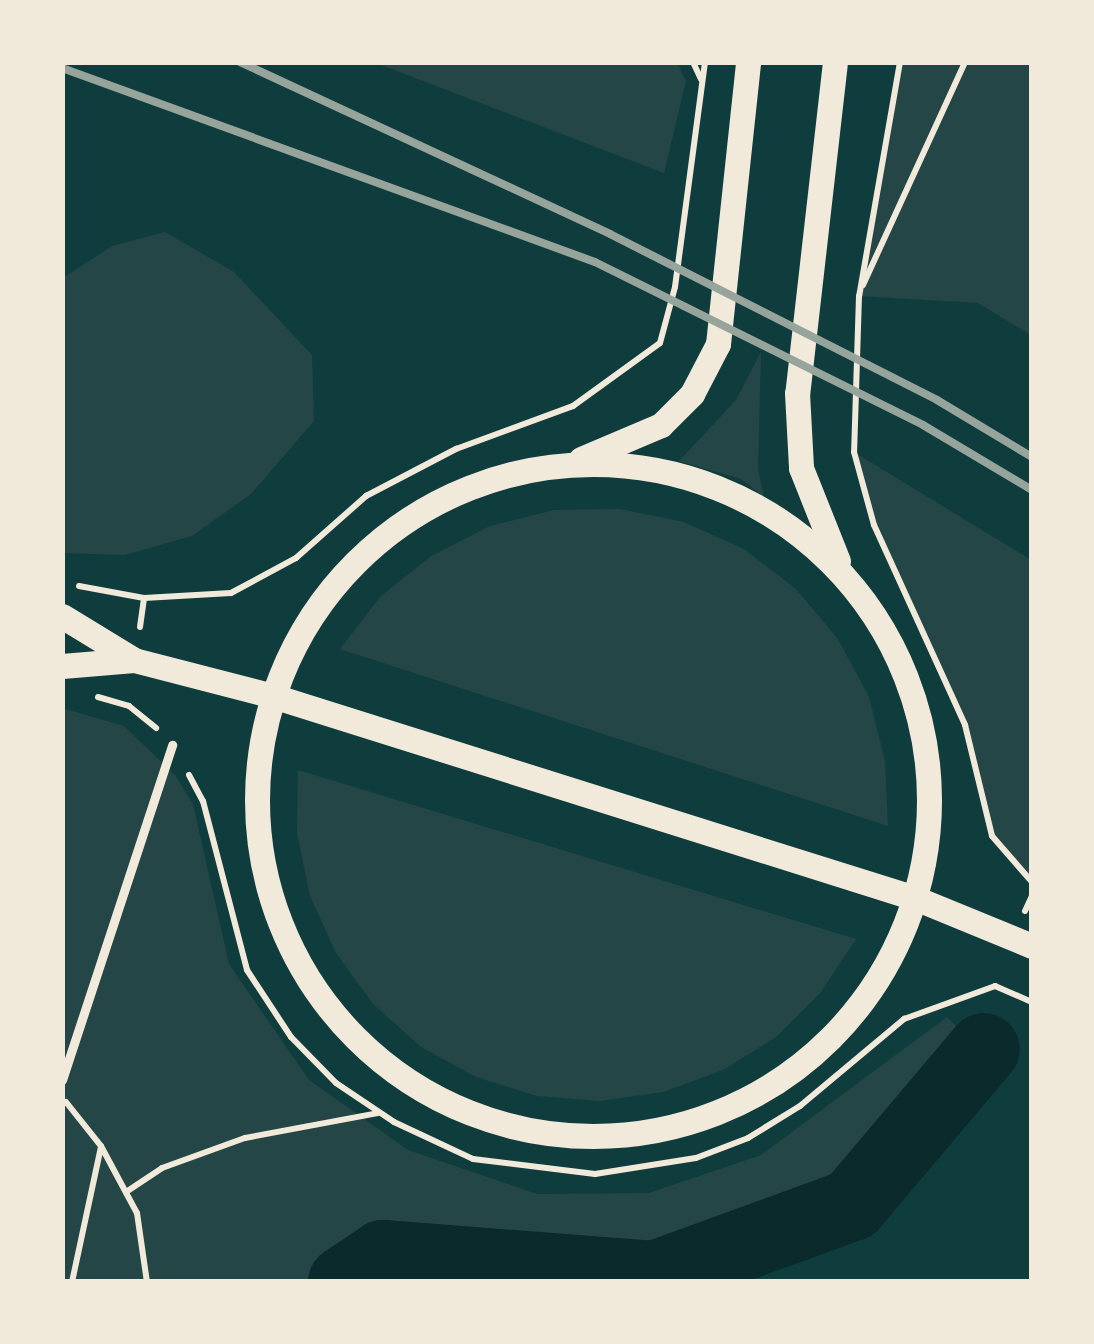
<!DOCTYPE html>
<style>
body{margin:0}
#map{position:relative;width:1094px;height:1344px;overflow:hidden;background:#0f3d3e;font-family:"DejaVu Sans",sans-serif}
div>[style]{position:absolute}
.green>*{inset:0;background:#244646}
.river>*{height:72px;margin:-36px;padding:0 36px;transform-origin:36px;border-radius:36px;background:#0a2a2b}
.path>*{height:6px;margin:-3px;padding:0 3px;transform-origin:3px;border-radius:3px;background:#f1e9da}
.pedestrian>*{height:9px;margin:-4.5px;padding:0 4.5px;transform-origin:4.5px;border-radius:4.5px;background:#f1e9da}
.primary>*{height:25px;margin:-12.5px;padding:0 12.5px;transform-origin:12.5px;border-radius:12.5px;background:#f1e9da}
.primary>.ring{margin:-12.5px;padding:0;box-sizing:content-box;background:none;border:25px solid #f1e9da;border-radius:50%}
.rail>*{height:8px;margin:-4px;padding:0 4px;transform-origin:4px;border-radius:4px;background:#97a49c}
span{translate:-50% -50%;white-space:nowrap;text-align:center;line-height:1.15;-webkit-text-stroke:8px #f1e9da;paint-order:stroke}
.frame{position:absolute;inset:0;border:65px solid #f1e9da;pointer-events:none}
</style>
<div id="map">
<div class="green">
<div style="clip-path:polygon(376px 63px,677px 63px,686px 81px,664px 173px)"></div>
<div style="clip-path:polygon(900px 63px,1031px 63px,1031px 335px,978px 303px,859px 296px)"></div>
<div style="clip-path:polygon(165px 232px,234px 272px,312px 355px,314px 421px,251px 494px,192px 536px,125px 555px,63px 553px,63px 278px,112px 246px)"></div>
<div style="clip-path:polygon(761px 352px,758px 469px,764px 497px,741px 479px,679px 461px,736px 400px)"></div>
<div style="clip-path:polygon(854px 452px,1031px 560px,1031px 882px,992px 836px,965px 725px,874px 525px)"></div>
<div style="clip-path:polygon(620px 509px,684px 522px,744px 549px,796px 589px,838px 639px,869px 697px,885px 761px,888px 826px,340px 649px,380px 597px,431px 556px,490px 526px,554px 510px)"></div>
<div style="clip-path:polygon(62px 708px,124px 726px,175px 775px,193px 804px,229px 964px,309px 1080px,408px 1150px,537px 1194px,649px 1193px,761px 1155px,947px 1017px,972px 1043px,852px 1188px,710px 1242px,437px 1282px,63px 1281px)"></div>
<div style="clip-path:polygon(298px 770px,856px 939px,821px 992px,776px 1037px,723px 1070px,663px 1092px,600px 1101px,537px 1096px,476px 1077px,421px 1047px,373px 1004px,336px 953px,310px 896px,297px 833px)"></div>
</div>
<div class="river">
<div style="left:344px;top:1282px;width:47px;rotate:-33.7deg"></div>
<div style="left:383px;top:1256px;width:272px;rotate:4.4deg"></div>
<div style="left:654px;top:1277px;width:211px;rotate:-20deg"></div>
<div style="left:852px;top:1205px;width:204px;rotate:-49.8deg"></div>
</div>
<div class="path">
<div style="left:693px;top:62px;width:19px;rotate:65deg"></div>
<div style="left:900px;top:62px;width:238px;rotate:99.9deg"></div>
<div style="left:859px;top:296px;width:156px;rotate:91.8deg"></div>
<div style="left:854px;top:452px;width:76px;rotate:74.7deg"></div>
<div style="left:874px;top:525px;width:220px;rotate:65.5deg"></div>
<div style="left:965px;top:725px;width:114px;rotate:76.3deg"></div>
<div style="left:992px;top:836px;width:61px;rotate:49deg"></div>
<div style="left:863px;top:285px;width:245px;rotate:-65.4deg"></div>
<div style="left:79px;top:586px;width:66px;rotate:10.5deg"></div>
<div style="left:144px;top:598px;width:87px;rotate:-3.3deg"></div>
<div style="left:231px;top:593px;width:74px;rotate:-28.3deg"></div>
<div style="left:296px;top:558px;width:94px;rotate:-41.5deg"></div>
<div style="left:366px;top:496px;width:102px;rotate:-27.6deg"></div>
<div style="left:456px;top:449px;width:125px;rotate:-20.2deg"></div>
<div style="left:573px;top:406px;width:107px;rotate:-35.9deg"></div>
<div style="left:660px;top:343px;width:58px;rotate:-75deg"></div>
<div style="left:675px;top:287px;width:227px;rotate:-82.4deg"></div>
<div style="left:140px;top:627px;width:29px;rotate:-82deg"></div>
<div style="left:98px;top:697px;width:32px;rotate:16deg"></div>
<div style="left:129px;top:706px;width:35px;rotate:39deg"></div>
<div style="left:189px;top:775px;width:30px;rotate:62deg"></div>
<div style="left:203px;top:801px;width:175px;rotate:75.4deg"></div>
<div style="left:247px;top:970px;width:80px;rotate:56.7deg"></div>
<div style="left:291px;top:1037px;width:64px;rotate:45.6deg"></div>
<div style="left:336px;top:1083px;width:70px;rotate:33.9deg"></div>
<div style="left:394px;top:1122px;width:87px;rotate:25.1deg"></div>
<div style="left:473px;top:1159px;width:123px;rotate:7deg"></div>
<div style="left:595px;top:1174px;width:102px;rotate:-9deg"></div>
<div style="left:696px;top:1158px;width:56px;rotate:-21deg"></div>
<div style="left:748px;top:1138px;width:61px;rotate:-31.6deg"></div>
<div style="left:800px;top:1106px;width:136px;rotate:-39.9deg"></div>
<div style="left:904px;top:1019px;width:97px;rotate:-19.9deg"></div>
<div style="left:995px;top:986px;width:40px;rotate:23.4deg"></div>
<div style="left:1025px;top:911px;width:17px;rotate:-65deg"></div>
<div style="left:66px;top:1102px;width:56px;rotate:51.5deg"></div>
<div style="left:101px;top:1146px;width:76px;rotate:61.8deg"></div>
<div style="left:137px;top:1213px;width:70px;rotate:81.8deg"></div>
<div style="left:126px;top:1192px;width:43px;rotate:-33.7deg"></div>
<div style="left:162px;top:1168px;width:88px;rotate:-19.9deg"></div>
<div style="left:245px;top:1138px;width:135px;rotate:-10.6deg"></div>
<div style="left:72px;top:1282px;width:138px;rotate:-77.9deg"></div>
</div>
<div class="pedestrian">
<div style="left:62px;top:1080px;width:353px;rotate:-71.8deg"></div>
</div>
<div class="primary">
<div style="left:835px;top:62px;width:333px;rotate:96.5deg"></div>
<div style="left:797px;top:393px;width:75px;rotate:86.9deg"></div>
<div style="left:801px;top:468px;width:100px;rotate:68.3deg"></div>
<div style="left:581px;top:459px;width:87px;rotate:-23deg"></div>
<div style="left:661px;top:425px;width:44px;rotate:-45deg"></div>
<div style="left:692px;top:394px;width:56px;rotate:-62.5deg"></div>
<div style="left:718px;top:344px;width:284px;rotate:-83.9deg"></div>
<div class="ring" style="left:257px;top:464px;width:647px;height:647px"></div>
<div style="left:62px;top:616px;width:84px;rotate:31.4deg"></div>
<div style="left:134px;top:660px;width:144px;rotate:14.5deg"></div>
<div style="left:273px;top:696px;width:673px;rotate:17.47deg"></div>
<div style="left:915px;top:898px;width:126px;rotate:22.3deg"></div>
<div style="left:62px;top:666px;width:72px;rotate:-4.8deg"></div>
</div>
<div class="rail">
<div style="left:240px;top:62px;width:408px;rotate:24.9deg"></div>
<div style="left:610px;top:234px;width:367px;rotate:26.9deg"></div>
<div style="left:937px;top:400px;width:111px;rotate:31deg"></div>
<div style="left:62px;top:68px;width:567px;rotate:20deg"></div>
<div style="left:595px;top:262px;width:366px;rotate:26.4deg"></div>
<div style="left:923px;top:425px;width:127px;rotate:30.8deg"></div>
</div>
<div class="frame"></div>
</div>
